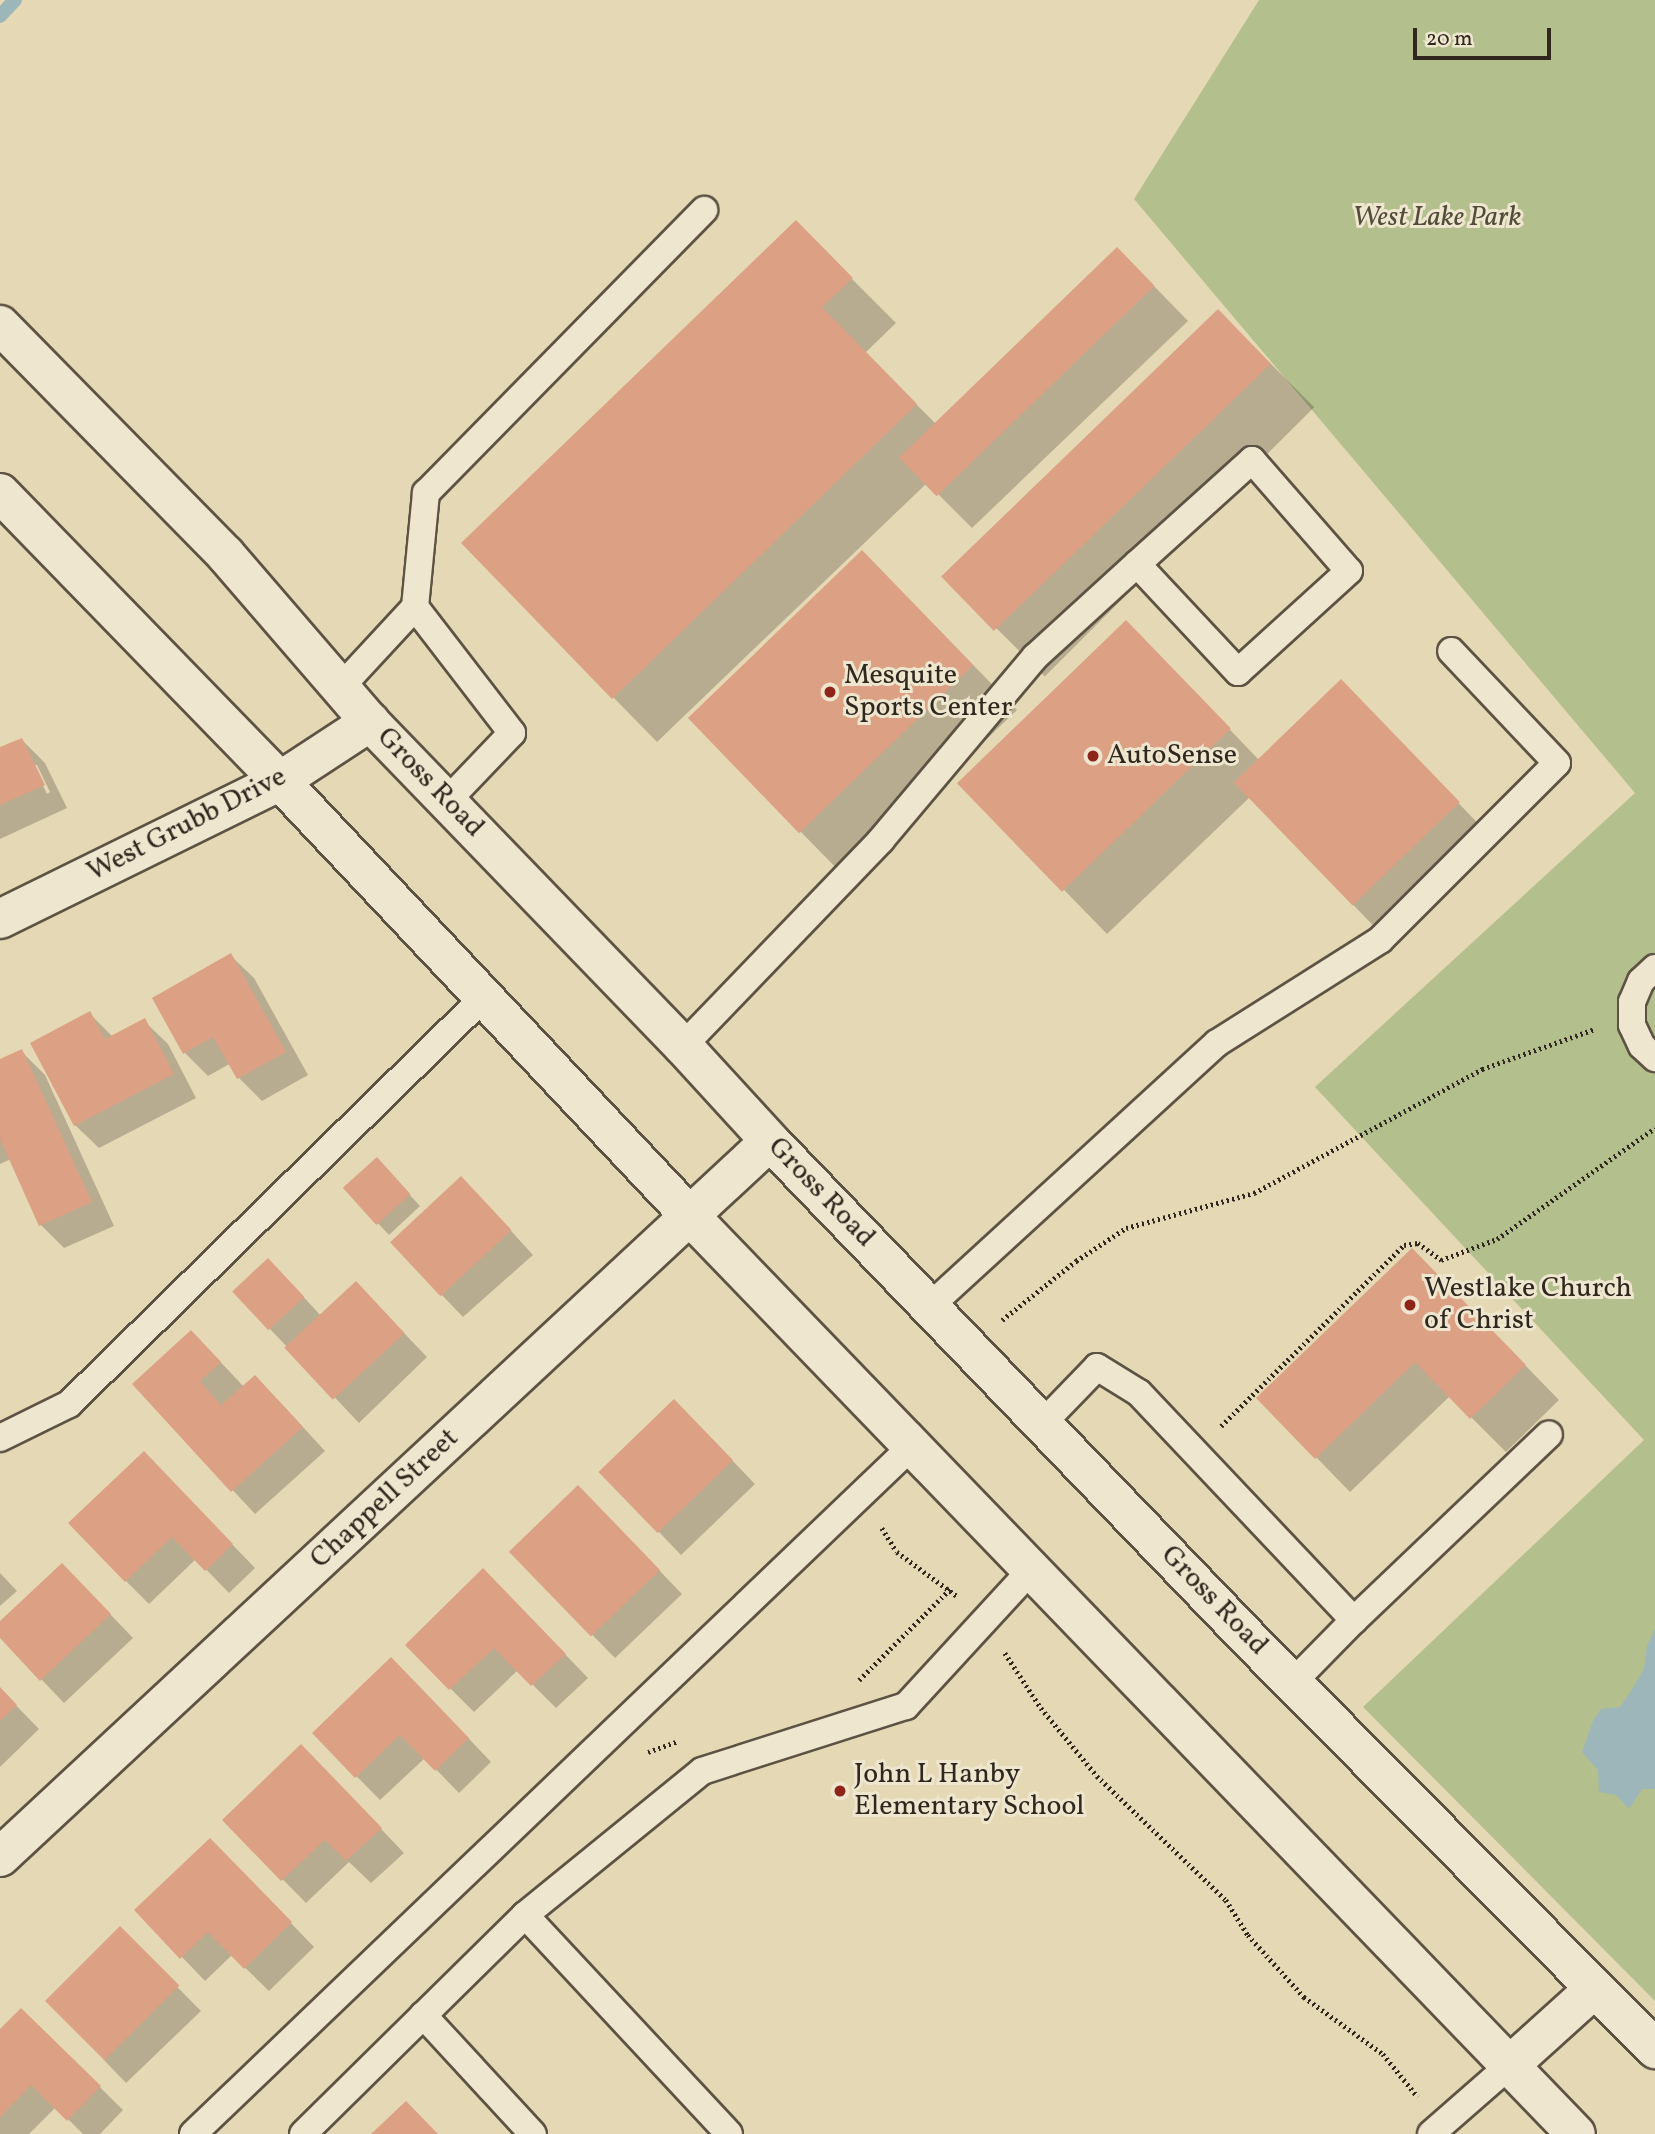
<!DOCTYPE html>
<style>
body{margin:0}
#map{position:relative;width:1655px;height:2134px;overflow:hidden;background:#e5d8b4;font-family:Vollkorn,serif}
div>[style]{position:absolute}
.green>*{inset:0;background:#b4bf8e}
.water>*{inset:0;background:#9cb6b9}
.shadow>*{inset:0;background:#0003;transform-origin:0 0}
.stream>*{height:14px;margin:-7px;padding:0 7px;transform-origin:7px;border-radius:7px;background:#9cb6b9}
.building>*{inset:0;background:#dca084;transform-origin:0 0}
.path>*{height:4.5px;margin-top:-2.25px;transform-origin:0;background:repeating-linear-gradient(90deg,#30271e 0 2px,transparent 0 5.5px)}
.roads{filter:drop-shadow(2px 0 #5d5344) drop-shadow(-2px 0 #5d5344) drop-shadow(0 2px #5d5344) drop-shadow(0 -2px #5d5344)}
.lane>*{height:26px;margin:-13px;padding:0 13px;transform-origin:13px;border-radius:13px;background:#eee6ce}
.street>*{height:38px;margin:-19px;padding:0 19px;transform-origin:19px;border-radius:19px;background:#eee6ce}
.secondary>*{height:38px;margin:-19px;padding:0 19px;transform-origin:19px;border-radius:19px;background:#eee6ce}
.dots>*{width:19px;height:19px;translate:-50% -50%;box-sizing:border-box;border:4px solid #eee6ce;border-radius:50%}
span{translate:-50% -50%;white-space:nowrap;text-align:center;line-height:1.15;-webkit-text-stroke:6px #eee6ce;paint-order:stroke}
.park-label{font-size:28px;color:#514d3a;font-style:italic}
.poi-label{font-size:28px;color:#30271e}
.left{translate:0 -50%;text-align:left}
.street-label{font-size:28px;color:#30271e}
.scale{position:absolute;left:1413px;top:28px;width:138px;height:32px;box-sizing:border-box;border:4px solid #30271e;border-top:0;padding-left:9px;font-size:21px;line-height:24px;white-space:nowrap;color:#30271e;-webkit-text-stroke:5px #eee6ce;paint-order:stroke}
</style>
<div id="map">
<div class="green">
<div style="clip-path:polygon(1259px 0,1655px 0,1655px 2001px,1363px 1707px,1644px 1440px,1315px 1087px,1635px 793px,1134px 199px)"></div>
</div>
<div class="water">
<div style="clip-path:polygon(1655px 1629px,1655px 1789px,1642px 1789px,1629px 1809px,1616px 1795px,1599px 1792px,1598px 1770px,1582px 1752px,1593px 1721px,1601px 1709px,1620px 1707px,1628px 1696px,1644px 1669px,1647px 1646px)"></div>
</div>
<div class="shadow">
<div style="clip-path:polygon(796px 223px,896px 323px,865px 353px,935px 423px,1152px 284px,1188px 321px,972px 528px,927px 483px,657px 742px,613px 697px)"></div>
<div style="left:1218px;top:311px;width:136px;height:381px;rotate:45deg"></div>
<div style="clip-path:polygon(907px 597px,1017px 710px,844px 876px,800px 831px)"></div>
<div style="clip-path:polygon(1170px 667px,1258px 759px,1375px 716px,1492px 838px,1386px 939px,1250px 797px,1107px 934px,959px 782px)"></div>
<div style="clip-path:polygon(evenodd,22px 740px,45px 763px,67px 808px,0 839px,0 749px,22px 740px,33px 765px,37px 765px,50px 792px,47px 794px,33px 765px)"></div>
<div style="clip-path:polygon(230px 955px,254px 978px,308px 1075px,262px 1101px,239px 1078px,231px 1063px,208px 1076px,185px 1053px)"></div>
<div style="clip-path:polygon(89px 1013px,113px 1037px,144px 1021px,168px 1044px,196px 1098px,99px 1148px,75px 1125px)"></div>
<div style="clip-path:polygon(22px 1052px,45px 1075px,114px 1226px,64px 1248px,41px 1225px,11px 1159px,0 1164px,0 1061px)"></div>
<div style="clip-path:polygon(388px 1171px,420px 1206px,389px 1235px,345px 1188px)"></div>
<div style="clip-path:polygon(484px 1201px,533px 1255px,463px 1317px,391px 1242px)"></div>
<div style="clip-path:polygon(291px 1283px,321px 1316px,379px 1307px,427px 1357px,359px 1423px,234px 1291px)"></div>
<div style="clip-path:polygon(1447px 1285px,1559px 1400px,1506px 1452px,1450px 1396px,1350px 1492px,1316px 1457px)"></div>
<div style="clip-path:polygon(215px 1356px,244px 1387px,278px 1400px,325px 1451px,255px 1514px,134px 1384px)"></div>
<div style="clip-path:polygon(698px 1425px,755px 1484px,681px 1555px,658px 1531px)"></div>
<div style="clip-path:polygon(167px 1477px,255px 1568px,229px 1593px,196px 1559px,149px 1604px,126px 1581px)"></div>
<div style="clip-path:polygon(602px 1511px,682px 1594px,615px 1658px,511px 1552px)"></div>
<div style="clip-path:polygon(0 1573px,17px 1591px,0 1606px)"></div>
<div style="clip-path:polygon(86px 1589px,133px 1638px,64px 1703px,0 1636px,0 1623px)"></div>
<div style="clip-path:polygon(507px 1594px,588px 1678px,556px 1708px,518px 1670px,474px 1712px,407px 1645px)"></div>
<div style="clip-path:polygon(415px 1682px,491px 1762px,459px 1793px,425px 1758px,380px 1800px,314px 1733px)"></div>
<div style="clip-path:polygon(0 1689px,39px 1729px,0 1767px)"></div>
<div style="clip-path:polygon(324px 1769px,404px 1853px,371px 1883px,349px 1862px,306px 1903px,224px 1820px)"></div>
<div style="clip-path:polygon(233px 1863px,314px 1947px,269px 1991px,232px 1955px,205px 1981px,137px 1910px)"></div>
<div style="clip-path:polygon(120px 1929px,201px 2011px,126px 2083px,103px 2059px)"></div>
<div style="clip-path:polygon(22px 2010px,123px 2110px,100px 2134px,83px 2134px,56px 2107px,29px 2134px,0 2134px,0 2032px)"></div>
</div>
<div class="stream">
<div style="left:0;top:16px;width:22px;rotate:-47deg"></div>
</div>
<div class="building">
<div style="clip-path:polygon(796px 220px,853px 278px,822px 307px,917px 404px,612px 699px,461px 543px)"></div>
<div style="left:1117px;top:247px;width:54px;height:303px;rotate:46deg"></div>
<div style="left:1218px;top:309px;width:76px;height:385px;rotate:46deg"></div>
<div style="left:862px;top:550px;width:160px;height:242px;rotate:46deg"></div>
<div style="left:1126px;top:620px;width:151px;height:235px;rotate:46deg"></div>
<div style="left:1341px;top:679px;width:171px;height:149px;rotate:46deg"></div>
<div style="clip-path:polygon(22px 738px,45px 785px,0 805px,0 747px)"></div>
<div style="clip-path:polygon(231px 953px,286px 1052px,237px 1079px,213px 1037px,183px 1054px,152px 998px)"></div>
<div style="clip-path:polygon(90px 1011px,105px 1039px,145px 1018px,174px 1074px,74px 1126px,30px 1043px)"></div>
<div style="clip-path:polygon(22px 1049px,92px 1202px,39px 1226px,0 1139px,0 1059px)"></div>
<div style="left:377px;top:1157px;width:50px;height:46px;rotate:48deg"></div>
<div style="left:461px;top:1176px;width:74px;height:97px;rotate:47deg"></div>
<div style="clip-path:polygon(1412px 1248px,1526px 1365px,1470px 1419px,1415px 1362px,1315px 1459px,1256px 1398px)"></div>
<div style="left:268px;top:1258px;width:53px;height:49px;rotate:47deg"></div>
<div style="left:356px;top:1281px;width:71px;height:98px;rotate:47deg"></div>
<div style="clip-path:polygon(191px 1330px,221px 1362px,200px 1381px,221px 1405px,255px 1375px,303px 1427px,231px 1492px,132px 1384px)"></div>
<div style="left:674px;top:1399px;width:85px;height:105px;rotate:46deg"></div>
<div style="clip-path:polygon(144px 1451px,233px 1544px,205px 1571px,172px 1537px,125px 1582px,68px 1523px)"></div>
<div style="left:578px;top:1485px;width:118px;height:96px;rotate:46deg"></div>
<div style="clip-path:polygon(62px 1563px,111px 1614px,40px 1681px,0 1638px,0 1621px)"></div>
<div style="clip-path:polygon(483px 1568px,566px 1654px,531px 1686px,494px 1648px,449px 1690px,405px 1645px)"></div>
<div style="clip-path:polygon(391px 1657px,469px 1738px,435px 1771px,400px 1735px,355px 1778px,312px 1733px)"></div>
<div style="clip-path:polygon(0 1687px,17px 1705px,0 1721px)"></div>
<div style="clip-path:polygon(301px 1744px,382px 1828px,346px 1861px,325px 1840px,281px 1881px,222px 1820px)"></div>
<div style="clip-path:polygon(210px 1838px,292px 1922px,244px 1969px,208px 1932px,180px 1959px,134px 1910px)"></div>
<div style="left:120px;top:1926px;width:84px;height:106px;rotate:45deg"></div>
<div style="clip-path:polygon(21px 2008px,101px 2086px,67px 2121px,31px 2085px,0 2117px,0 2029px)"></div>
<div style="clip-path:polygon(406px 2101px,438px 2134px,371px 2134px)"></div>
</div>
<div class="path">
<div style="left:1002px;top:1320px;width:95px;rotate:-38.6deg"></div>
<div style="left:1076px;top:1261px;width:60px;rotate:-33.4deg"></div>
<div style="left:1126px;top:1228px;width:133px;rotate:-15.3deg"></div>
<div style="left:1254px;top:1193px;width:260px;rotate:-28.5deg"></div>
<div style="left:1482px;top:1069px;width:120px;rotate:-19.5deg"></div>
<div style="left:1221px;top:1426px;width:257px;rotate:-44.7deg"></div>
<div style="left:1404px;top:1245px;width:14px;rotate:-8deg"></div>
<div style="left:1418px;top:1243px;width:29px;rotate:36deg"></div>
<div style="left:1441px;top:1260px;width:60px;rotate:-20.6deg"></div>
<div style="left:1497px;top:1239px;width:193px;rotate:-35.1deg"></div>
<div style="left:882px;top:1528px;width:28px;rotate:58deg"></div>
<div style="left:897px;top:1552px;width:74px;rotate:36.3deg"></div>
<div style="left:1005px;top:1653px;width:66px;rotate:56.8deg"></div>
<div style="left:1041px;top:1708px;width:88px;rotate:50.5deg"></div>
<div style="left:1097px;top:1776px;width:179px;rotate:43.9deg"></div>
<div style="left:1226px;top:1900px;width:41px;rotate:57.8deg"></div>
<div style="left:1248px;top:1935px;width:84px;rotate:47.9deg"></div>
<div style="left:1304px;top:1997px;width:97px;rotate:35.8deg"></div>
<div style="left:1383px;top:2054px;width:55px;rotate:50.9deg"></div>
<div style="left:859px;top:1680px;width:129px;rotate:-45deg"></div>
<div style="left:648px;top:1752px;width:30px;rotate:-20deg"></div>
</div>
<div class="roads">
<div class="lane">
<div style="left:415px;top:607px;width:159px;rotate:52.4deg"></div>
<div style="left:512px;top:733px;width:93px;rotate:133.7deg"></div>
<div style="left:340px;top:688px;width:110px;rotate:-47.2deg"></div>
<div style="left:415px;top:607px;width:115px;rotate:-84.5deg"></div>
<div style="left:426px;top:493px;width:397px;rotate:-45.5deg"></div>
<div style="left:1655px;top:968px;width:19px;rotate:137deg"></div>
<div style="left:1641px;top:981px;width:23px;rotate:113deg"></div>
<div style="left:1632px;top:1002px;width:23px;rotate:90deg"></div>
<div style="left:1632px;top:1025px;width:23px;rotate:65deg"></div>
<div style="left:1642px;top:1046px;width:18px;rotate:43deg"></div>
<div style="left:683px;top:1046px;width:286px;rotate:-46.1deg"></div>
<div style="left:881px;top:840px;width:239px;rotate:-49.9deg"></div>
<div style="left:1035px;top:657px;width:138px;rotate:-42.4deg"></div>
<div style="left:1137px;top:564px;width:155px;rotate:-42.1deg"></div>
<div style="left:1252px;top:460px;width:147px;rotate:48.9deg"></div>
<div style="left:1349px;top:571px;width:150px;rotate:137.7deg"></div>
<div style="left:1238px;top:672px;width:148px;rotate:-133.1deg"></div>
<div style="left:930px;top:1306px;width:389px;rotate:-42.5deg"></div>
<div style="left:1217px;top:1043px;width:193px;rotate:-32.3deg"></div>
<div style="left:1380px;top:940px;width:250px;rotate:-45deg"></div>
<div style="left:1557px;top:763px;width:154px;rotate:-133.4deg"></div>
<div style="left:1042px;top:1424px;width:79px;rotate:-46deg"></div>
<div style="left:1097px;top:1367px;width:49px;rotate:31.8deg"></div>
<div style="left:1139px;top:1393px;width:313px;rotate:46.6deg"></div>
<div style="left:1354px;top:1620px;width:87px;rotate:134.5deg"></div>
<div style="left:0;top:1438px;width:77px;rotate:-26.2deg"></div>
<div style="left:69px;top:1404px;width:581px;rotate:-44.44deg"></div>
<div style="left:1354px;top:1620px;width:269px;rotate:-43.6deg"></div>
<div style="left:525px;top:1915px;width:299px;rotate:47deg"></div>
<div style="left:423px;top:2015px;width:162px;rotate:47.3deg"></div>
<div style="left:193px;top:2134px;width:995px;rotate:-43.74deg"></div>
<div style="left:303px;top:2134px;width:312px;rotate:-44.6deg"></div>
<div style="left:525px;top:1915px;width:228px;rotate:-39.1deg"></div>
<div style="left:702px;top:1771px;width:214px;rotate:-17.7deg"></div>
<div style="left:906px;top:1706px;width:185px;rotate:-47.4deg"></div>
<div style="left:1431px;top:2134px;width:106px;rotate:-41.2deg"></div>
</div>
<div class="street">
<div style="left:0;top:919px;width:312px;rotate:-26.2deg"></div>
<div style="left:280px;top:781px;width:108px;rotate:-33.2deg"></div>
<div style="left:0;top:1857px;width:1051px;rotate:-42.92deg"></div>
</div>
<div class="secondary">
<div style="left:0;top:325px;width:321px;rotate:45.5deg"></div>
<div style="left:225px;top:554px;width:222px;rotate:49.2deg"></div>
<div style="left:370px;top:722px;width:450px;rotate:46deg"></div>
<div style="left:683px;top:1046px;width:129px;rotate:47.5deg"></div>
<div style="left:770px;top:1141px;width:695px;rotate:46.11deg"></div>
<div style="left:1252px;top:1642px;width:573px;rotate:45.28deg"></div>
<div style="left:0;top:493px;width:402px;rotate:45.8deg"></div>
<div style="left:280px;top:781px;width:596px;rotate:46.7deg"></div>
<div style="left:689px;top:1215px;width:1277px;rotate:46.02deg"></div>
<div style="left:1511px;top:2064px;width:113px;rotate:-42.1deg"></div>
</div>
</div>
<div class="dots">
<div style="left:830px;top:692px;background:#8f2418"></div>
<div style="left:1093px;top:756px;background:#8f2418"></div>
<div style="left:1410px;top:1305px;background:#8f2418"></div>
<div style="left:840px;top:1791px;background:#8f2418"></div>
</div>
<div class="park-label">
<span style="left:1437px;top:218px">West Lake Park</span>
</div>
<div class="poi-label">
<span class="left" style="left:844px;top:692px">Mesquite<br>Sports Center</span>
<span class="left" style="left:1107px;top:756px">AutoSense</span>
<span class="left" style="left:1424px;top:1305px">Westlake Church<br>of Christ</span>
<span class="left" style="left:854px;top:1791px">John L Hanby<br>Elementary School</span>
</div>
<div class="street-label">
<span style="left:430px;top:783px;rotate:46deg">Gross Road</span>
<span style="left:187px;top:825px;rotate:-27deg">West Grubb Drive</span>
<span style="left:821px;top:1193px;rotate:46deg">Gross Road</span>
<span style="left:385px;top:1499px;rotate:-43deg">Chappell Street</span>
<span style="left:1214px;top:1601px;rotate:46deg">Gross Road</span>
</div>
<div class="scale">20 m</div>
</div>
